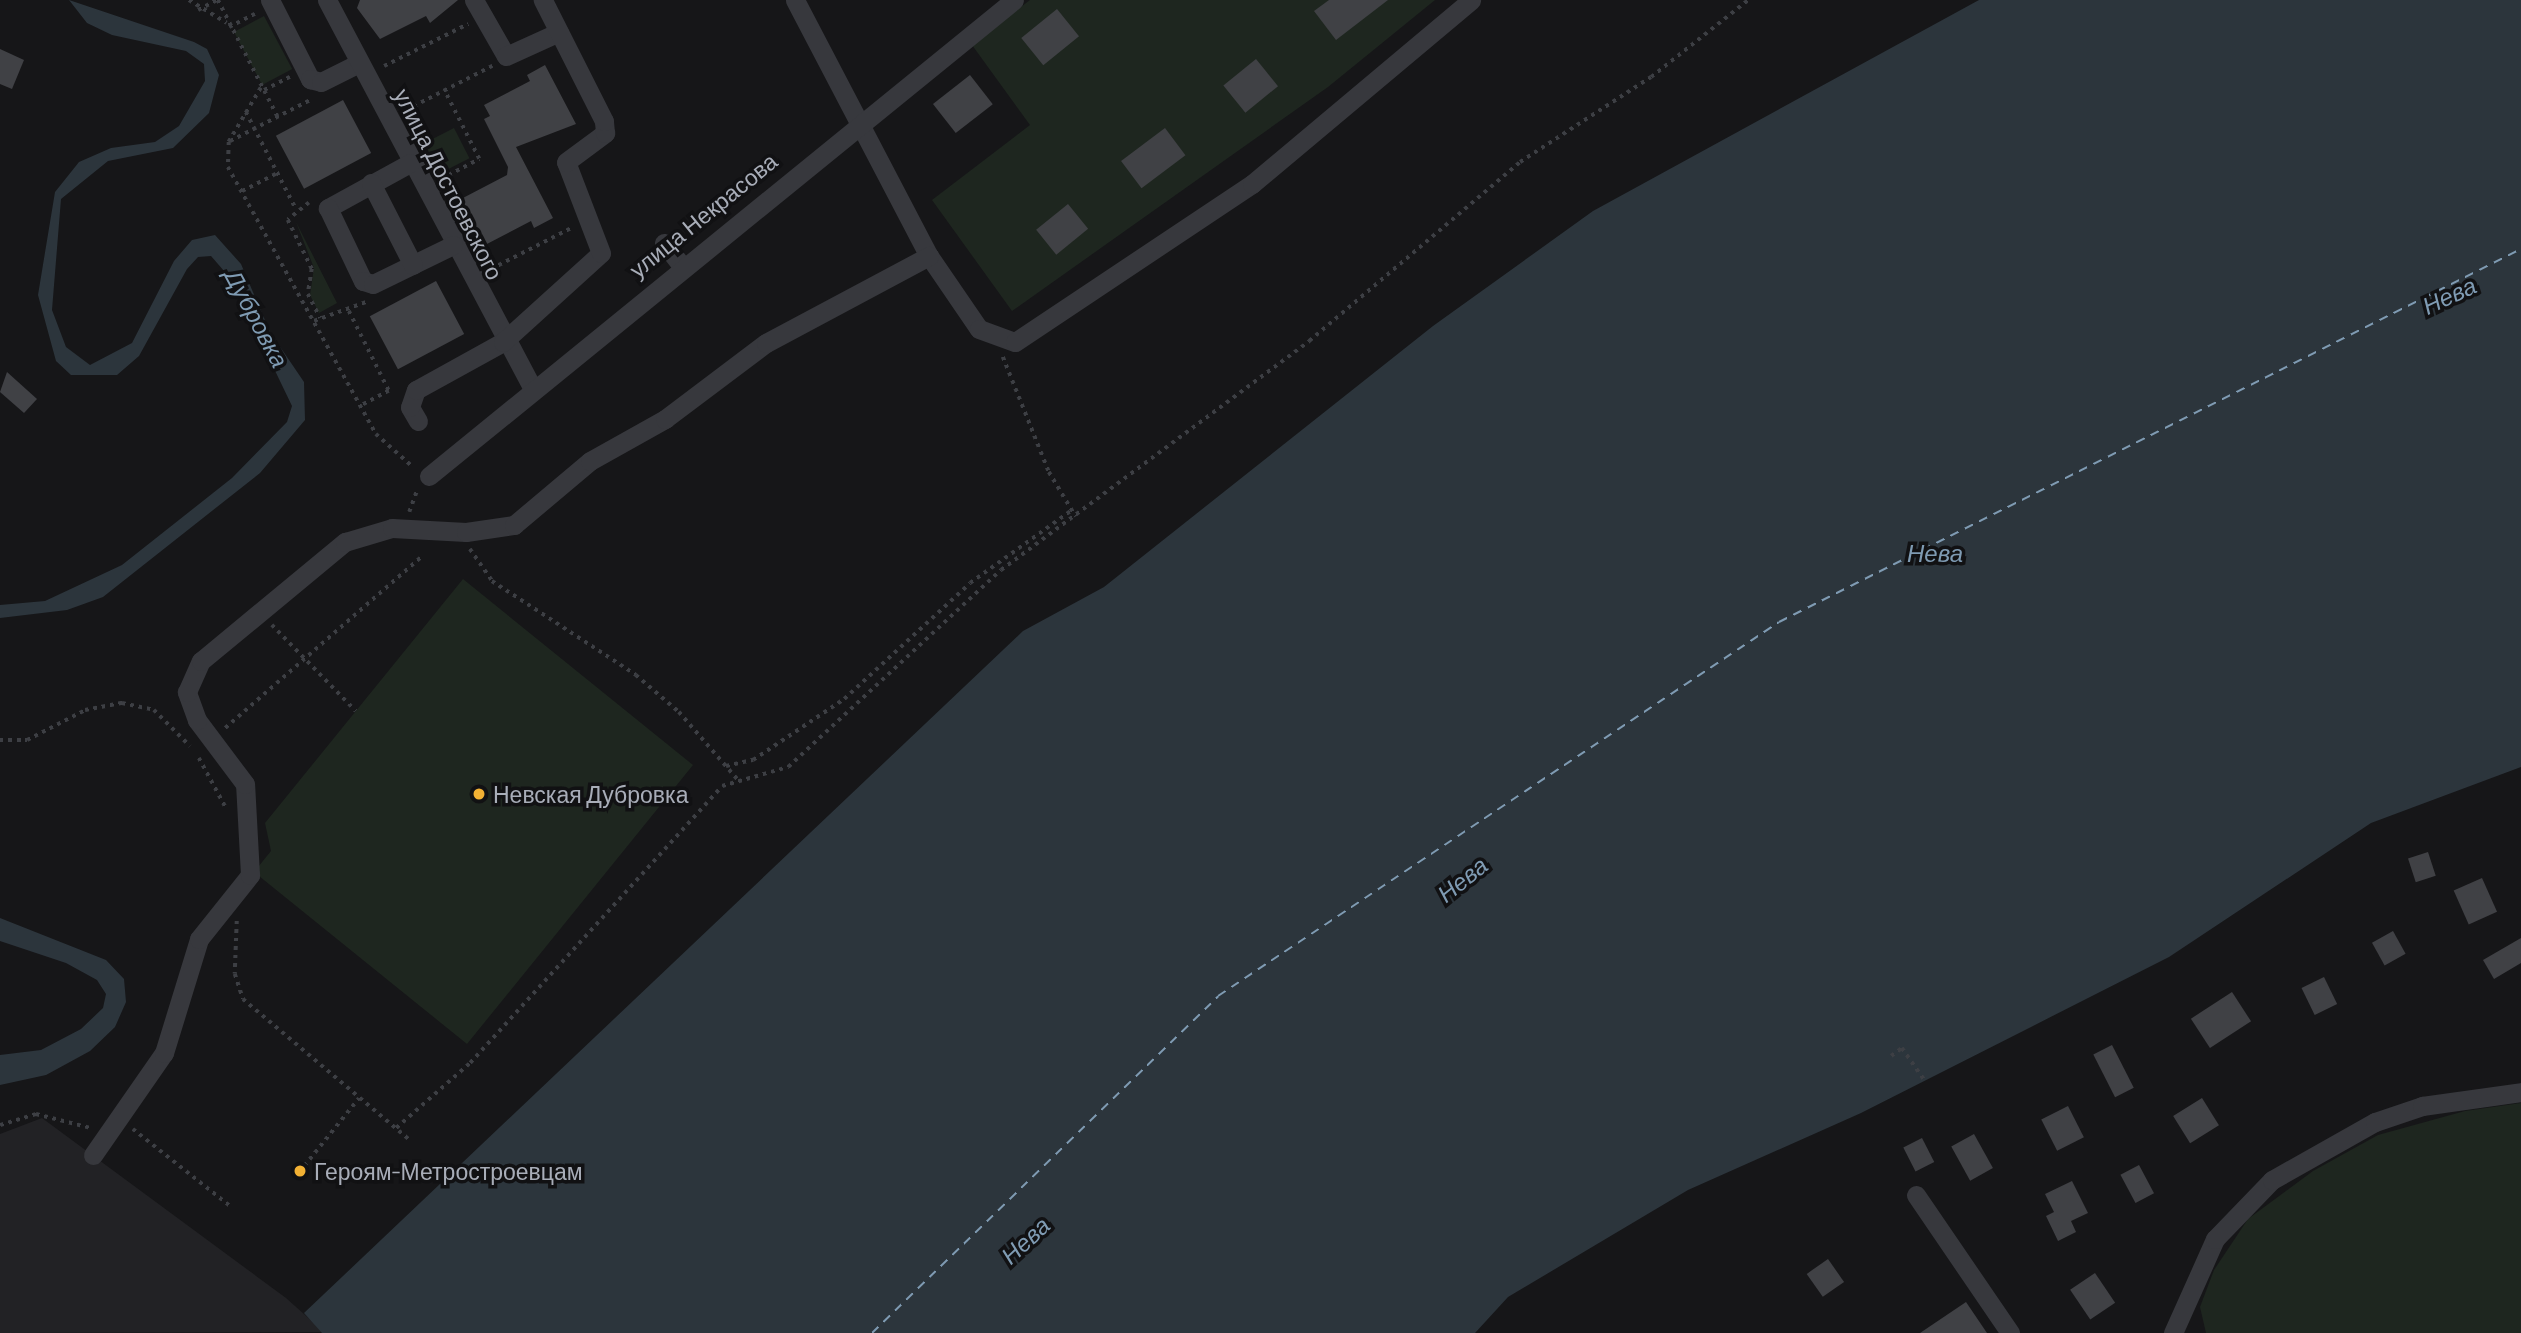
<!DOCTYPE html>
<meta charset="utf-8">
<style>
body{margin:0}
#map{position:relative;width:2521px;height:1333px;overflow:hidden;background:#161618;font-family:Barlow,sans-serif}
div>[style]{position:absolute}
.built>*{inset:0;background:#222225}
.green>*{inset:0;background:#1e261f;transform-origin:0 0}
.water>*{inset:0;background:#2c353c}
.ferry>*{height:2px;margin-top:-1px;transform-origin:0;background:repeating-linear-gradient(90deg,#7f9bb3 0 9px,transparent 0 16px)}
.building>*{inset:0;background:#404145;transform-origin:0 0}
.path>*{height:3.5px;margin-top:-1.75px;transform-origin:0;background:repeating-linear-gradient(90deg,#3d3f44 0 3.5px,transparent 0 8.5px)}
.minor>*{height:19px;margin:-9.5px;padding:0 9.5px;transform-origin:9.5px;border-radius:9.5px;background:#37383d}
.dots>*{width:19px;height:19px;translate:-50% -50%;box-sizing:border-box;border:4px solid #111113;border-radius:50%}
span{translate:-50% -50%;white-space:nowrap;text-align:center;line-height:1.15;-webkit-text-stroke:7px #111113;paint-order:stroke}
.street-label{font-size:23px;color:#a8adb8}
.poi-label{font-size:23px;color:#a8adb8}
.left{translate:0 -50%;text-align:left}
.water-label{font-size:24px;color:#7f9bb3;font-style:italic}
</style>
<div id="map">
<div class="built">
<div style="clip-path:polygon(42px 1118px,286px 1298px,324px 1332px,0 1333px,0 1134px)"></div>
</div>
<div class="green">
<div style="clip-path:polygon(1030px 0,1435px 0,1328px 87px,1012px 311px,932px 200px,1030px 125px,972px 45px)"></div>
<div style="left:264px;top:16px;width:60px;height:34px;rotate:62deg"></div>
<div style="left:454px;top:128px;width:34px;height:39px;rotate:63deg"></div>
<div style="clip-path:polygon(296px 222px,337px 303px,319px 313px,310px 295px,314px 268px)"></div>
<div style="clip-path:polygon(463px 579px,693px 765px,467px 1044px,254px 872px,271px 851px,265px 823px)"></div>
<div style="clip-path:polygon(2521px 1103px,2521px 1333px,2206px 1333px,2200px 1307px,2214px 1270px,2248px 1219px,2313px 1171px,2378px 1135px,2465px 1111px)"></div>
</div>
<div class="water">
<div style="clip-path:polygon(69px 0,194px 42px,207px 49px,219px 75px,209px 113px,173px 148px,108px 161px,61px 199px,52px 310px,66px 347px,90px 365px,132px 343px,174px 261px,192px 240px,215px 235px,241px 264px,270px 332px,304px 382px,305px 420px,260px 473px,103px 597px,67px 610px,0 618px,0 605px,45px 601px,122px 565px,232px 478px,287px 422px,292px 406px,231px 279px,211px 256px,198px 257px,187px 269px,139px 356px,117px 375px,71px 375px,56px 361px,38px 295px,55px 192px,79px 162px,111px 148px,155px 142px,179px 126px,205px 81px,204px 64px,186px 51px,112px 35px,87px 23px)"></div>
<div style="clip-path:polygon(1979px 0,2521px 0,2521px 767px,2371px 823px,2169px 957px,1861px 1113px,1688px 1190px,1508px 1297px,1475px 1333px,322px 1333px,304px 1313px,1023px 631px,1104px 587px,1433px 326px,1593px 211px)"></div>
<div style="clip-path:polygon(0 918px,106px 960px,124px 979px,126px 1002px,115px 1027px,90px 1051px,46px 1075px,0 1085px,0 1055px,41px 1050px,81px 1029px,103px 1008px,106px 994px,97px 980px,66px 963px,0 941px)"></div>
</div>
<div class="ferry">
<div style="left:872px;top:1333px;width:483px;rotate:-44.2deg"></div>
<div style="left:1218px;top:996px;width:674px;rotate:-33.69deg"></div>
<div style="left:1779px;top:622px;width:830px;rotate:-26.69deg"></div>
</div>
<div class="building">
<div style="clip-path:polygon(360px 0,458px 0,430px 23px,426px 16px,380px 39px,357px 8px)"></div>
<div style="clip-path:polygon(1329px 0,1388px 0,1336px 40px,1314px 11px)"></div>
<div style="left:1057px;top:9px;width:35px;height:46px;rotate:51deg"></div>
<div style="clip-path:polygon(0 49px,24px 60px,12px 89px,0 84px)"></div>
<div style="left:1256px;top:59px;width:35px;height:42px;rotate:51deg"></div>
<div style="clip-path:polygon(545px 65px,576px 124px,516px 147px,553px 218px,534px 228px,531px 221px,485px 245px,478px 232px,472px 236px,461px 199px,507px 175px,508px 167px,484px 119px,490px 116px,484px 105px,530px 81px,527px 75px)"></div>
<div style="left:970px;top:75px;width:37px;height:47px;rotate:52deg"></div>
<div style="left:343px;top:100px;width:60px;height:76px;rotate:62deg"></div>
<div style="left:1165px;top:128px;width:34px;height:55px;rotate:53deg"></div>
<div style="left:1068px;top:204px;width:32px;height:41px;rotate:51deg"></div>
<div style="left:436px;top:281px;width:60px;height:75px;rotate:62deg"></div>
<div style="clip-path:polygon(7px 372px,37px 399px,24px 413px,0 392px)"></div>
<div style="left:2428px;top:852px;width:25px;height:21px;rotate:72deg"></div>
<div style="left:2482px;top:878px;width:37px;height:31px;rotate:66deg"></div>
<div style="left:2393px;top:931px;width:26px;height:24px;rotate:61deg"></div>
<div style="clip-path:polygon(2521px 938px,2521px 963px,2494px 979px,2483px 960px)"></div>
<div style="left:2324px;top:977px;width:30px;height:25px;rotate:64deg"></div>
<div style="left:2232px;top:992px;width:35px;height:49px;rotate:57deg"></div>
<div style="left:2112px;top:1045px;width:48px;height:21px;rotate:63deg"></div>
<div style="left:2202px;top:1098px;width:32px;height:34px;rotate:58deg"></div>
<div style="left:2068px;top:1106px;width:35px;height:30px;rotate:63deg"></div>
<div style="left:1974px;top:1134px;width:39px;height:26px;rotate:61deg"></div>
<div style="left:1922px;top:1138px;width:27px;height:21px;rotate:63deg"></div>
<div style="left:2139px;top:1165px;width:32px;height:21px;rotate:62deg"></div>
<div style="clip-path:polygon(2072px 1181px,2088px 1213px,2071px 1221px,2076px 1232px,2058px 1241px,2046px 1216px,2054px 1212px,2045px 1194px)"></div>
<div style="left:1828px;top:1259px;width:28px;height:26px;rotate:55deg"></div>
<div style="left:2095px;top:1273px;width:36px;height:30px;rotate:56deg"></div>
<div style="clip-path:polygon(1966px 1302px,1987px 1333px,1920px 1333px)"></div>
</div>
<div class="path">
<div style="left:189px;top:0;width:44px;rotate:31.2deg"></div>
<div style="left:218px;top:0;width:131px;rotate:62.9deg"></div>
<div style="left:198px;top:10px;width:21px;rotate:-28deg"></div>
<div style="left:229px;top:27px;width:29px;rotate:-27deg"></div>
<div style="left:384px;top:66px;width:94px;rotate:-26.6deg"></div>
<div style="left:261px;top:88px;width:63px;rotate:120.7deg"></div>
<div style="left:229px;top:142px;width:25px;rotate:92deg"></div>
<div style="left:228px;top:167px;width:305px;rotate:61deg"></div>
<div style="left:376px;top:434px;width:50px;rotate:41.7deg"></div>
<div style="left:264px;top:90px;width:29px;rotate:-27deg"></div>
<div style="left:406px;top:110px;width:97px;rotate:-27.1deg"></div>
<div style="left:246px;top:112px;width:109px;rotate:62.7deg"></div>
<div style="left:230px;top:141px;width:90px;rotate:-27.1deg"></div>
<div style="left:441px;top:179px;width:43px;rotate:-27.8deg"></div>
<div style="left:479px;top:159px;width:77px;rotate:-116.9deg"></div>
<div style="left:242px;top:191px;width:39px;rotate:-27deg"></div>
<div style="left:309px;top:203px;width:27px;rotate:141deg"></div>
<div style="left:288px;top:220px;width:55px;rotate:63.9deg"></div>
<div style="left:312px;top:269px;width:25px;rotate:99deg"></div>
<div style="left:308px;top:294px;width:27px;rotate:63deg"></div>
<div style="left:491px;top:269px;width:90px;rotate:-27.1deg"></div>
<div style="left:349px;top:311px;width:89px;rotate:63.4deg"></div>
<div style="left:389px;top:391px;width:32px;rotate:152deg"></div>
<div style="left:314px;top:321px;width:55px;rotate:-20.1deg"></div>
<div style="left:1003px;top:357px;width:124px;rotate:68.2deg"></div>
<div style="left:1049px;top:472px;width:52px;rotate:59deg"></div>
<div style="left:409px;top:512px;width:23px;rotate:-70deg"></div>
<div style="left:470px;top:549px;width:39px;rotate:55deg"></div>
<div style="left:492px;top:581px;width:172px;rotate:33.1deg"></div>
<div style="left:636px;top:675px;width:57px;rotate:40.7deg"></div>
<div style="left:679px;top:712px;width:91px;rotate:49deg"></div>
<div style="left:272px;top:625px;width:120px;rotate:45.7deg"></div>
<div style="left:225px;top:728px;width:259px;rotate:-41.1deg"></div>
<div style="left:0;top:740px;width:27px"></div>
<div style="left:27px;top:740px;width:65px;rotate:-27.3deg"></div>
<div style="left:85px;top:710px;width:38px;rotate:-11deg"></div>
<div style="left:122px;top:703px;width:33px;rotate:12deg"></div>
<div style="left:154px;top:710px;width:51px;rotate:45deg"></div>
<div style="left:199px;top:758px;width:55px;rotate:61.6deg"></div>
<div style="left:726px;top:766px;width:28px;rotate:-13deg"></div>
<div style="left:753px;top:760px;width:110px;rotate:-33.8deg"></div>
<div style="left:844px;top:699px;width:171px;rotate:-42.6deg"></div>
<div style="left:970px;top:583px;width:125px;rotate:-35.6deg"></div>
<div style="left:237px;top:921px;width:53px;rotate:92.2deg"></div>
<div style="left:235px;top:974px;width:26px;rotate:72deg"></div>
<div style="left:243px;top:999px;width:220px;rotate:40.2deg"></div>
<div style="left:1891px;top:1056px;width:14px;rotate:-36deg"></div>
<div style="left:1902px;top:1048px;width:40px;rotate:55.1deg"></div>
<div style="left:0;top:1125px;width:38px;rotate:-17deg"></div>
<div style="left:36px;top:1114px;width:57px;rotate:14.3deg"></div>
<div style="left:396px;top:1128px;width:98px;rotate:-41.3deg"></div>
<div style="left:470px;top:1063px;width:374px;rotate:-47.7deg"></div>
<div style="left:722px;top:786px;width:69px;rotate:-16.1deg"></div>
<div style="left:788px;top:767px;width:290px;rotate:-42.8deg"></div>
<div style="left:1001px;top:570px;width:384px;rotate:-36.6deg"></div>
<div style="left:1309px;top:341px;width:277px;rotate:-40.3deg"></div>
<div style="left:1520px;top:162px;width:156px;rotate:-33deg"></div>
<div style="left:1651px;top:77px;width:124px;rotate:-38.4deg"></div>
<div style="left:133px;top:1129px;width:124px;rotate:38.4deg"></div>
<div style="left:304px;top:1166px;width:87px;rotate:-51deg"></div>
</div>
<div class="minor">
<div style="left:270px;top:0;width:89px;rotate:63.1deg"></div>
<div style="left:310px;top:79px;width:11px;rotate:15deg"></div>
<div style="left:321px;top:82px;width:42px;rotate:-26.6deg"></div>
<div style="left:327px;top:0;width:438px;rotate:62.1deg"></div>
<div style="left:474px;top:0;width:64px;rotate:60.3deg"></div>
<div style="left:506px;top:56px;width:58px;rotate:-24.4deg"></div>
<div style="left:795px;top:0;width:289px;rotate:62.4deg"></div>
<div style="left:929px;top:256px;width:88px;rotate:55.6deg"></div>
<div style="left:979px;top:329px;width:38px;rotate:20deg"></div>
<div style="left:1015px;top:342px;width:285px;rotate:-33.7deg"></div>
<div style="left:1252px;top:184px;width:286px;rotate:-40deg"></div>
<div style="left:410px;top:163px;width:94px;rotate:151.2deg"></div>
<div style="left:328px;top:208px;width:81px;rotate:64.4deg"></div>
<div style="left:363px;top:281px;width:10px;rotate:17deg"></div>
<div style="left:373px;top:284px;width:89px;rotate:-26deg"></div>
<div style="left:371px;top:183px;width:92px;rotate:62.9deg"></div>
<div style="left:664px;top:243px;width:28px;rotate:52deg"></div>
<div style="left:418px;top:421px;width:16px;rotate:-120deg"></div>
<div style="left:410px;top:407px;width:18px;rotate:-71deg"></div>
<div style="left:416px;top:390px;width:99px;rotate:-28.9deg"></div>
<div style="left:503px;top:342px;width:132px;rotate:-42.2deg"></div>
<div style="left:601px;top:253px;width:97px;rotate:-111deg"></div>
<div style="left:566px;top:162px;width:49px;rotate:-36.6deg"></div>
<div style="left:605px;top:133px;width:12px;rotate:-95deg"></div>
<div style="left:604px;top:121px;width:136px;rotate:-116.8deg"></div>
<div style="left:429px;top:476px;width:754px;rotate:-39.13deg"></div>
<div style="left:93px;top:1155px;width:124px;rotate:-55.2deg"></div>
<div style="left:164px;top:1053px;width:119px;rotate:-72.9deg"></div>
<div style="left:199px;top:939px;width:82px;rotate:-51.4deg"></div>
<div style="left:250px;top:875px;width:91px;rotate:-93.1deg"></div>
<div style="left:245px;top:784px;width:80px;rotate:-126.9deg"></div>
<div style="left:197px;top:720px;width:30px;rotate:-110deg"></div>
<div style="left:187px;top:692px;width:34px;rotate:-66deg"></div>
<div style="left:201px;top:661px;width:187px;rotate:-39.6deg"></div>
<div style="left:345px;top:542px;width:49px;rotate:-16.6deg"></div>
<div style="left:392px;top:528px;width:74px;rotate:3.1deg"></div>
<div style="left:466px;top:532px;width:49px;rotate:-8.3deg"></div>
<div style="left:514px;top:525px;width:99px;rotate:-40.1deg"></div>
<div style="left:590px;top:461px;width:86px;rotate:-29.2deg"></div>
<div style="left:665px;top:419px;width:126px;rotate:-37deg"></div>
<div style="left:766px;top:343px;width:185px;rotate:-28.1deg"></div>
<div style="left:1916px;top:1195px;width:167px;rotate:55.7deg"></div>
<div style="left:2173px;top:1333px;width:103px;rotate:-65.9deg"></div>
<div style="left:2215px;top:1239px;width:82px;rotate:-46deg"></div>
<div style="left:2272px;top:1180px;width:118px;rotate:-29.4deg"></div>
<div style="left:2375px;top:1122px;width:50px;rotate:-18.8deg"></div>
<div style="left:2422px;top:1106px;width:100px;rotate:-8deg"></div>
</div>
<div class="dots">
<div style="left:479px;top:794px;background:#f2b134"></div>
<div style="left:300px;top:1171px;background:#f2b134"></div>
</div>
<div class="street-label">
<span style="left:449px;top:184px;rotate:63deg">улица Достоевского</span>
<span style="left:703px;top:215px;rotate:-39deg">улица Некрасова</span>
</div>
<div class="poi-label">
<span class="left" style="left:493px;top:794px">Невская Дубровка</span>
<span class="left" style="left:314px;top:1171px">Героям-Метростроевцам</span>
</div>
<div class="water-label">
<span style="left:2449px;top:295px;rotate:-25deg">Нева</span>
<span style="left:257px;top:318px;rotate:62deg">Дубровка</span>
<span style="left:1935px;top:553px">Нева</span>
<span style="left:1462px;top:879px;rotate:-39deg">Нева</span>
<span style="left:1025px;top:1240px;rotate:-43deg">Нева</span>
</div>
</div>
